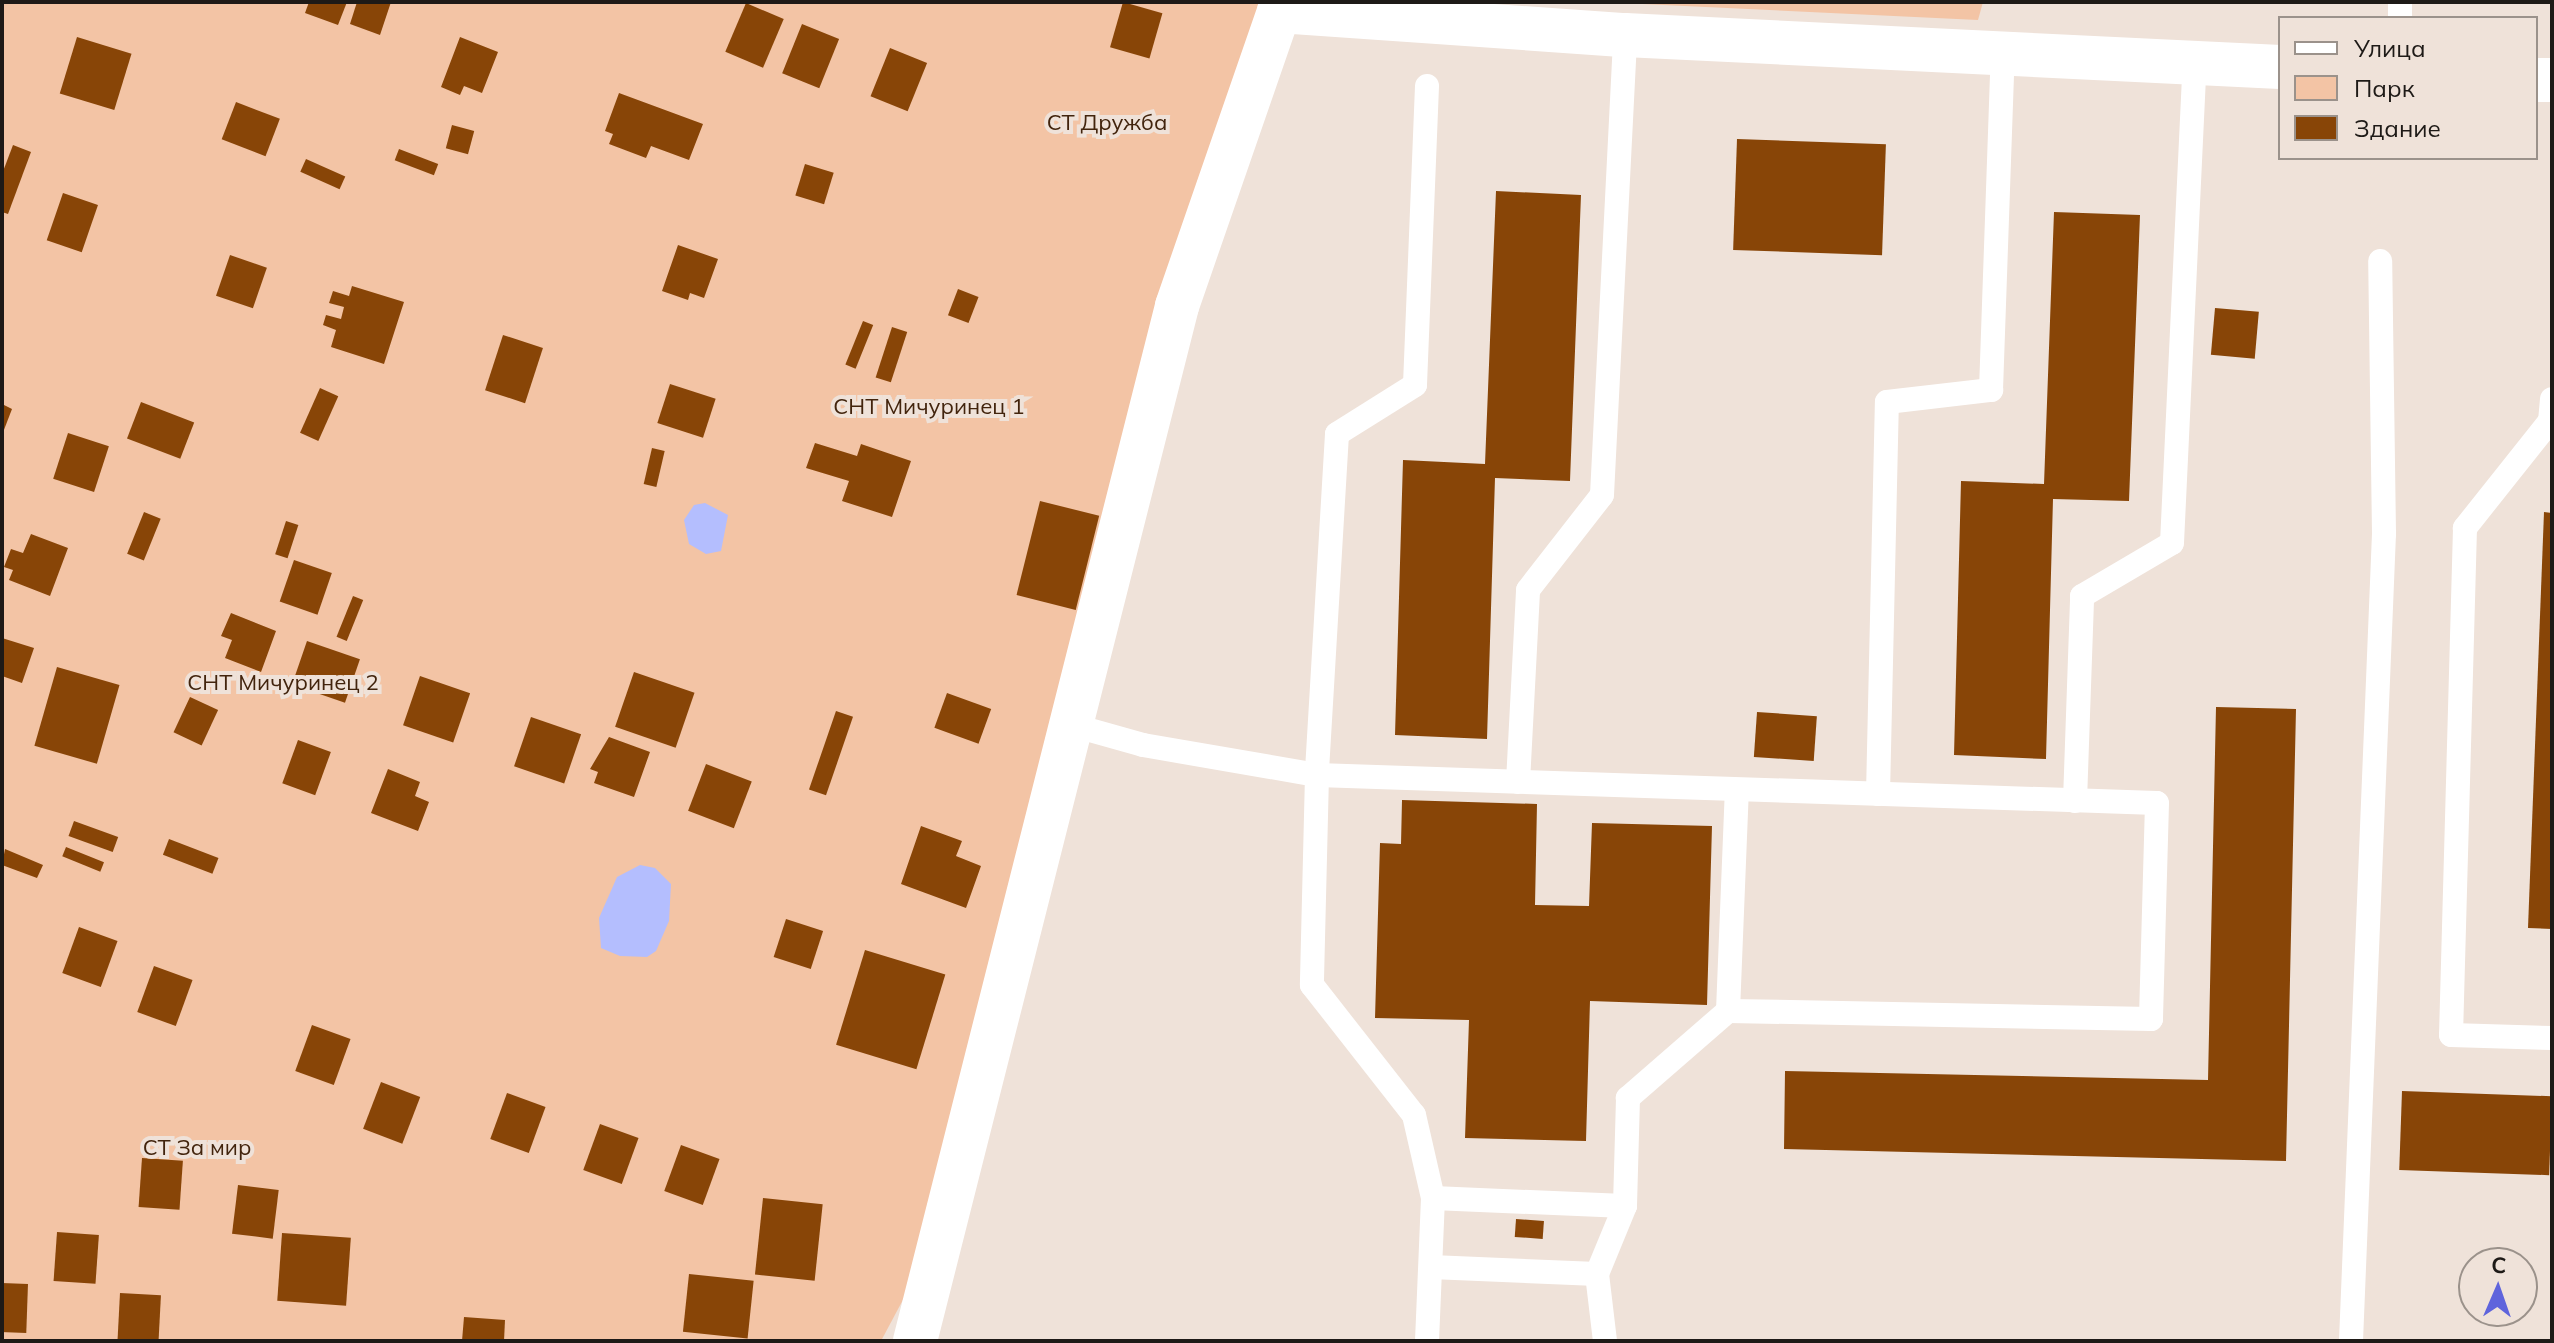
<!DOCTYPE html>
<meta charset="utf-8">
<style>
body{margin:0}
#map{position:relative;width:2554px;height:1343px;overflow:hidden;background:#efe2d9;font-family:Mulish,sans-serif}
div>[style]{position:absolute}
.green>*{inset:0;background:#f3c4a5}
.water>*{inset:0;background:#b4befe}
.building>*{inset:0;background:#884507;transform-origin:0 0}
.lane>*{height:24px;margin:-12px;padding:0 12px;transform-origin:12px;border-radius:12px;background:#fff}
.street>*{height:44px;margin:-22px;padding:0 22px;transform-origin:22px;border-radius:22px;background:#fff}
span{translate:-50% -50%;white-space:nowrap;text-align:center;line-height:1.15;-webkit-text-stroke:8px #efe2d9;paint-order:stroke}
.park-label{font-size:22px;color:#42240d}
.frame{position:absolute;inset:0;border:4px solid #1e1a17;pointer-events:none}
.legend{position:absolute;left:2278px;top:16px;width:260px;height:144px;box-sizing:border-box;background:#efe2d9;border:2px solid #9b928b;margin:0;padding:10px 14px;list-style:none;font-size:24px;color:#1e1a17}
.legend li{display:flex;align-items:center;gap:16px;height:40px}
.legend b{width:40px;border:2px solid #9b928b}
.north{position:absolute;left:2458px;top:1247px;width:80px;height:80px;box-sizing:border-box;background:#efe2d9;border:2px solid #9b928b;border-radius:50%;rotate:2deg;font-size:22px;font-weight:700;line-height:32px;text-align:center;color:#1e1a17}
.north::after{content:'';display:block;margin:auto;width:28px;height:36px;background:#5f64dc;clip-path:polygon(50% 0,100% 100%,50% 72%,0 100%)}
</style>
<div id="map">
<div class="green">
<div style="clip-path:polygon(2px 2px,1278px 2px,953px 1206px,881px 1341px,2px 1341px)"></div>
<div style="clip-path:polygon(1600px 2px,1983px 2px,1978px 20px)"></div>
</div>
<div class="water">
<div style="clip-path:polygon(705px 503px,728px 515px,721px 551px,706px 554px,689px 544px,684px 520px,694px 505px)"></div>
<div style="clip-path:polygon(640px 865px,655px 868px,671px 884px,669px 921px,656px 951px,647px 957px,620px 956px,601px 948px,599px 918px,617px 877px)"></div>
</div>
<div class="building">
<div style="clip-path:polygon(309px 2px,347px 2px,338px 25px,305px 13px)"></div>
<div style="clip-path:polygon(357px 2px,391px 2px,380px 35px,350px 24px)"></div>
<div style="left:1123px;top:2px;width:41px;height:47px;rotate:16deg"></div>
<div style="left:746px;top:3px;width:41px;height:53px;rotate:23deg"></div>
<div style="left:802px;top:24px;width:40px;height:53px;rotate:22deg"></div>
<div style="left:77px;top:37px;width:57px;height:59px;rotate:17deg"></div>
<div style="clip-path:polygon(460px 37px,498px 52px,482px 93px,464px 86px,460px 95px,441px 87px)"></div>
<div style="left:890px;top:48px;width:40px;height:52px;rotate:22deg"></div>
<div style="clip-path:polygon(619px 93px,703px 124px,689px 160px,651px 146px,646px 158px,609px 144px,613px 134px,605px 131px)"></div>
<div style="left:236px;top:102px;width:47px;height:40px;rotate:21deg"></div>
<div style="left:452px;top:125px;width:23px;height:24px;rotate:15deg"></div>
<div style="left:1737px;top:139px;width:149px;height:111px;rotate:2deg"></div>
<div style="clip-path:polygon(13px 145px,31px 152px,8px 214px,2px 212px,2px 174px)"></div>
<div style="left:399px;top:149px;width:42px;height:12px;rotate:21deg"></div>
<div style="left:306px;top:159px;width:43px;height:14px;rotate:24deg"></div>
<div style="left:805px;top:164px;width:30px;height:33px;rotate:17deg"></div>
<div style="clip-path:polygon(1496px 191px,1581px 195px,1570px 481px,1495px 478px,1487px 739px,1395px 735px,1403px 460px,1485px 464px)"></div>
<div style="left:63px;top:193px;width:37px;height:50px;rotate:19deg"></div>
<div style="clip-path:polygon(2054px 212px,2140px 215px,2129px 501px,2053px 499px,2046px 759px,1954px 755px,1961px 481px,2044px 484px)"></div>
<div style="clip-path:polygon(678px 245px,718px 259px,704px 298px,690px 293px,688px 300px,662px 291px)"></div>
<div style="left:230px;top:255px;width:39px;height:43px;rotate:19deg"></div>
<div style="clip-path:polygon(352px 286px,404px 302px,384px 364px,331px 347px,336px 330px,323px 325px,326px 315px,341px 319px,344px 307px,329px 303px,333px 291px,349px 296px)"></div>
<div style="left:958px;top:289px;width:22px;height:28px;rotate:21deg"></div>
<div style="left:2215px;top:308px;width:44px;height:47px;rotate:5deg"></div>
<div style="left:863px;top:321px;width:11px;height:47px;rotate:22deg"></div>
<div style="left:892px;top:327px;width:16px;height:53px;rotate:18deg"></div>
<div style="left:503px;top:335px;width:42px;height:58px;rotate:18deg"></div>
<div style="left:670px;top:384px;width:48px;height:41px;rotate:18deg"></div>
<div style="left:320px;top:388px;width:20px;height:49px;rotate:24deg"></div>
<div style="left:141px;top:402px;width:57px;height:39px;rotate:21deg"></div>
<div style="clip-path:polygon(2px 404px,12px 409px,2px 435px)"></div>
<div style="left:68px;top:433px;width:43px;height:48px;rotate:18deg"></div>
<div style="clip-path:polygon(815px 443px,857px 456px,861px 444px,911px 461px,892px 517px,842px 501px,849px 481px,806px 468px)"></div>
<div style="left:652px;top:448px;width:13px;height:37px;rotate:13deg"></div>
<div style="left:1040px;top:501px;width:61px;height:97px;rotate:14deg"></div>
<div style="left:144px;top:512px;width:18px;height:45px;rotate:22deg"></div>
<div style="clip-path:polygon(2544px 512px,2552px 513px,2552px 929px,2528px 928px)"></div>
<div style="left:286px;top:521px;width:13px;height:35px;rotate:18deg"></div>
<div style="clip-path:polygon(31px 534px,68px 548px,50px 596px,9px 580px,13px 570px,4px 567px,11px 549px,23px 553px)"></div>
<div style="left:294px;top:560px;width:40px;height:44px;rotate:19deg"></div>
<div style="left:353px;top:596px;width:11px;height:44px;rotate:22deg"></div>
<div style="clip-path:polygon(231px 613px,276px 631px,261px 672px,225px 658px,232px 640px,221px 636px)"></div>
<div style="clip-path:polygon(2px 638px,34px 648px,22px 683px,2px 676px)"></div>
<div style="left:307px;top:641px;width:56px;height:46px;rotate:19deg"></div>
<div style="left:57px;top:667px;width:65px;height:82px;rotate:16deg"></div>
<div style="left:634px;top:672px;width:64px;height:58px;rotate:19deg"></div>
<div style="left:420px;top:676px;width:53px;height:52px;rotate:19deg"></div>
<div style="left:947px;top:693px;width:47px;height:37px;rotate:20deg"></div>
<div style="left:190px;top:697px;width:31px;height:39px;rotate:25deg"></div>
<div style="clip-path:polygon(2216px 707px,2296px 709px,2286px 1161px,1784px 1149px,1785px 1071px,2208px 1080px)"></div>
<div style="left:836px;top:711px;width:18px;height:83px;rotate:19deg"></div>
<div style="left:1757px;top:712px;width:60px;height:45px;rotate:4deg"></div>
<div style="left:531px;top:717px;width:53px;height:52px;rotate:19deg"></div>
<div style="clip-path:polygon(609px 737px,650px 752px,634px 797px,594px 783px,598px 772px,590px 769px)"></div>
<div style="left:298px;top:740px;width:35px;height:46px;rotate:20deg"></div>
<div style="left:706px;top:764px;width:49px;height:50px;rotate:21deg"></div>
<div style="clip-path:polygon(388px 769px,420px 782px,415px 796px,429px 802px,418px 831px,371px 813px)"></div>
<div style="clip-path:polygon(1402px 800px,1537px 804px,1535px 905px,1589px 906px,1592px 823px,1712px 826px,1707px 1005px,1590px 1001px,1586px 1141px,1465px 1138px,1469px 1020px,1375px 1018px,1380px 843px,1401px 844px)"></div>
<div style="left:74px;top:821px;width:47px;height:16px;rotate:20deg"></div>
<div style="clip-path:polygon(921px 826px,962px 841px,956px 856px,981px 866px,966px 908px,901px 884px)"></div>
<div style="left:169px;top:839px;width:53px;height:17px;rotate:21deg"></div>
<div style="left:66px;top:847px;width:41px;height:10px;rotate:22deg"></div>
<div style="clip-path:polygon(5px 849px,43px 865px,37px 878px,2px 865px)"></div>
<div style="left:786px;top:919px;width:39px;height:40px;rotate:18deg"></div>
<div style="left:79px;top:927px;width:41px;height:49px;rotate:20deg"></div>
<div style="left:865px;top:950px;width:84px;height:99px;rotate:17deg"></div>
<div style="left:154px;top:966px;width:41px;height:49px;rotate:20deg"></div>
<div style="left:312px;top:1025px;width:41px;height:49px;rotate:20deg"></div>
<div style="left:381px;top:1082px;width:42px;height:50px;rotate:21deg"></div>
<div style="left:2402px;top:1091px;width:150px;height:79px;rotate:2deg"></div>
<div style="left:507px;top:1093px;width:41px;height:49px;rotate:20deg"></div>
<div style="left:600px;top:1124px;width:41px;height:49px;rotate:20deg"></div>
<div style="left:681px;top:1145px;width:41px;height:49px;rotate:20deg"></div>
<div style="left:142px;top:1158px;width:41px;height:49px;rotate:4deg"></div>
<div style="left:238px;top:1185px;width:41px;height:49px;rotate:7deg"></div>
<div style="left:763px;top:1198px;width:60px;height:77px;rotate:6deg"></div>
<div style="left:1516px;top:1219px;width:28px;height:18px;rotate:4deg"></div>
<div style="left:57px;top:1232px;width:42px;height:49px;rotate:4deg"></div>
<div style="left:282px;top:1233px;width:69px;height:68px;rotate:4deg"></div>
<div style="left:689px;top:1274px;width:65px;height:58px;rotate:6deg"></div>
<div style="left:2px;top:1283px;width:26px;height:49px;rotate:2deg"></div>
<div style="left:120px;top:1293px;width:41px;height:48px;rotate:3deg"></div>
<div style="clip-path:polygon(464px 1317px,505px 1320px,504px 1341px,462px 1341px)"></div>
</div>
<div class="lane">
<div style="left:2400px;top:18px;width:16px;rotate:-90deg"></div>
<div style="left:1427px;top:86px;width:299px;rotate:92.3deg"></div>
<div style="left:1415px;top:385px;width:92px;rotate:147.9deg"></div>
<div style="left:1337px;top:434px;width:342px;rotate:93.4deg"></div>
<div style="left:1317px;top:775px;width:210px;rotate:91.4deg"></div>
<div style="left:1312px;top:985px;width:165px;rotate:51.9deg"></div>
<div style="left:1414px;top:1115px;width:85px;rotate:77.1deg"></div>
<div style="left:1433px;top:1198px;width:143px;rotate:92.4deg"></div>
<div style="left:2552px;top:399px;width:22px;rotate:95deg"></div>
<div style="left:2550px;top:421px;width:137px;rotate:128.5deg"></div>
<div style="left:2465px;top:528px;width:507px;rotate:91.58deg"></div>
<div style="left:2451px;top:1035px;width:101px;rotate:1.7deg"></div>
<div style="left:1072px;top:725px;width:74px;rotate:15.7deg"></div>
<div style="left:1143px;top:745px;width:177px;rotate:9.8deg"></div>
<div style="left:1317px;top:775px;width:840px;rotate:1.91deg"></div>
<div style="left:2157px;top:803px;width:216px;rotate:91.6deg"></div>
<div style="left:2151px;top:1019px;width:423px;rotate:-178.9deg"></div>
<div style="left:1728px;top:1011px;width:133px;rotate:139deg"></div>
<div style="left:1628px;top:1098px;width:108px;rotate:91.6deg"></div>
<div style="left:1625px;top:1206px;width:74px;rotate:112.4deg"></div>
<div style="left:1597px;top:1274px;width:67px;rotate:83.2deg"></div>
<div style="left:1518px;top:782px;width:192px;rotate:-87deg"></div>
<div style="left:1528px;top:590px;width:120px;rotate:-52.1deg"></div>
<div style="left:1602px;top:495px;width:461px;rotate:-87.1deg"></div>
<div style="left:1878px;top:794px;width:392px;rotate:-88.7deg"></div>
<div style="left:1887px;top:402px;width:105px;rotate:-6.6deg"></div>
<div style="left:1991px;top:390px;width:336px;rotate:-88deg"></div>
<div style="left:2075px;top:801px;width:205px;rotate:-88deg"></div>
<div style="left:2082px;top:596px;width:104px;rotate:-30.5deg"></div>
<div style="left:2172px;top:543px;width:481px;rotate:-87.3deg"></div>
<div style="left:1728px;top:1011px;width:221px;rotate:-87.7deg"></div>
<div style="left:1433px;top:1198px;width:192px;rotate:2.4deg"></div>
<div style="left:1431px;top:1267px;width:166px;rotate:2.4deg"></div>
<div style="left:2351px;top:1341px;width:808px;rotate:-87.66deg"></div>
<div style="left:2384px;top:534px;width:273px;rotate:-90.8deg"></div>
</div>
<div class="street">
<div style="left:1279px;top:11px;width:347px;rotate:4deg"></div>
<div style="left:1625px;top:35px;width:656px;rotate:2.8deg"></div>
<div style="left:2536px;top:80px;width:16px"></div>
<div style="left:915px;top:1341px;width:1068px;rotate:-75.79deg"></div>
<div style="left:1177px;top:306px;width:322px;rotate:-70.9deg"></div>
</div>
<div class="park-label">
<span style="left:1107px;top:123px">СТ Дружба</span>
<span style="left:929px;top:407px">СНТ Мичуринец 1</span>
<span style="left:283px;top:683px">СНТ Мичуринец 2</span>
<span style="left:197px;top:1148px">СТ За мир</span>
</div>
<div class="frame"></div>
<ul class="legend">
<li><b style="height:10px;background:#fff"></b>Улица</li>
<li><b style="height:22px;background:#f3c4a5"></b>Парк</li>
<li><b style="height:22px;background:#884507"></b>Здание</li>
</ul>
<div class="north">С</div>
</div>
